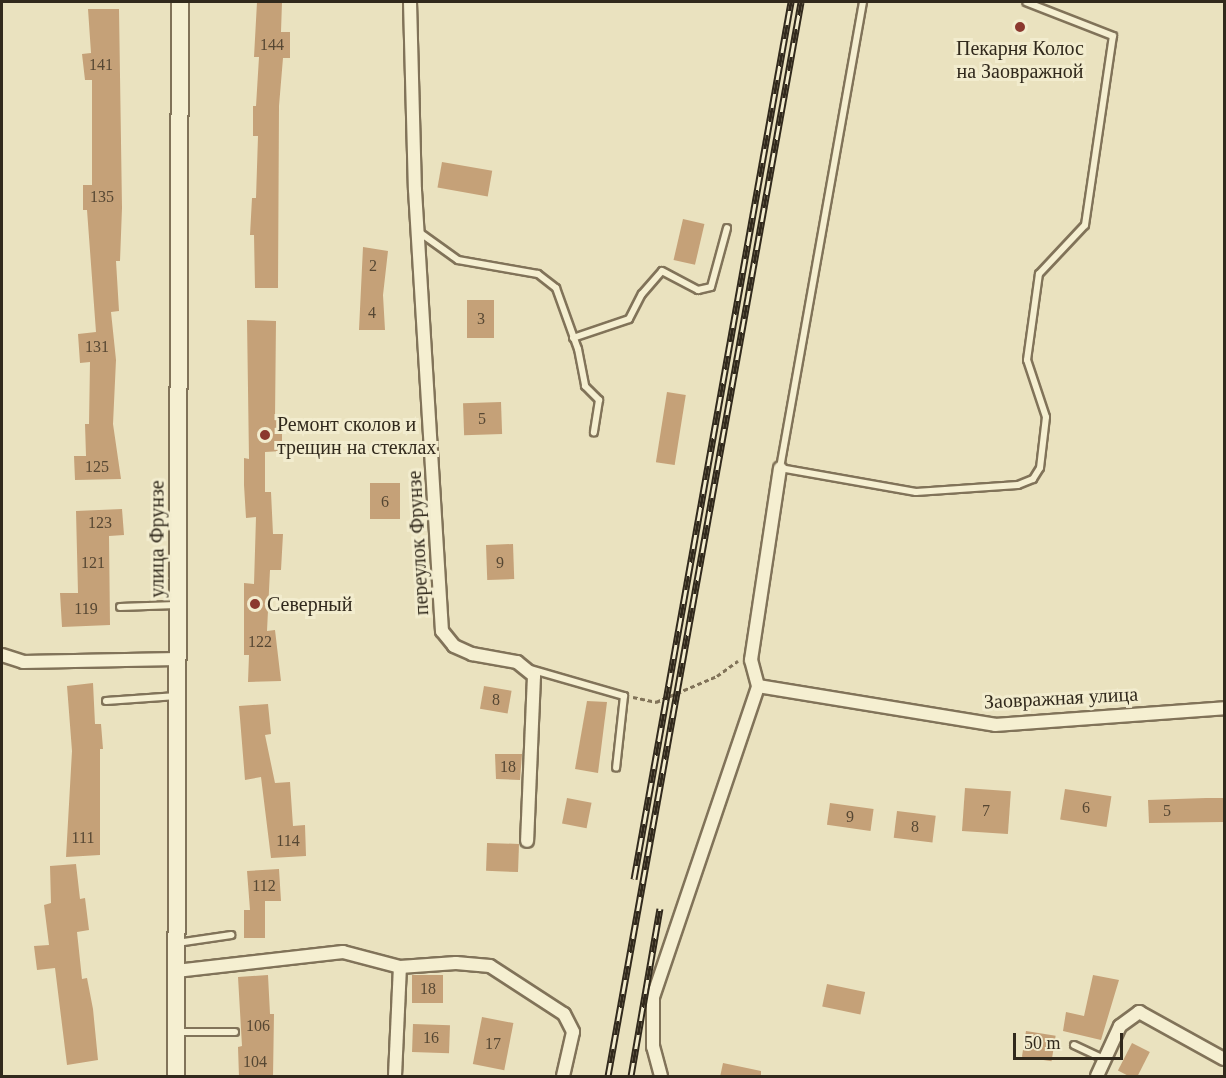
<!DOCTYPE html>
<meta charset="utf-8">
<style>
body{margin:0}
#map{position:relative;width:1226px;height:1078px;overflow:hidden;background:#eae2bf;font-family:Georgia,serif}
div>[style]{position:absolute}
.building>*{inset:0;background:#c5a178;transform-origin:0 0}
.path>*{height:3px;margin-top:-1.5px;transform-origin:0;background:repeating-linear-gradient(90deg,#817359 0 4.5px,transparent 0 7.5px)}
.roads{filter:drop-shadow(2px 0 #817359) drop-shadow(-2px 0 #817359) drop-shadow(0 2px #817359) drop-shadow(0 -2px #817359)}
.lane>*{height:6px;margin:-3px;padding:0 3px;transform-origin:3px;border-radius:3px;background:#f5efd1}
.street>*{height:12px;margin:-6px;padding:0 6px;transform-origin:6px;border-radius:6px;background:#f5efd1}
.secondary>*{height:16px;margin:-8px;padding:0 8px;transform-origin:8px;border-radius:8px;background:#f5efd1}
.rail>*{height:7px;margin-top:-3.5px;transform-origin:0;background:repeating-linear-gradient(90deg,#f2ecce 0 14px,#31291c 0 28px);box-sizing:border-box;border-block:2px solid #31291c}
.dots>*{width:16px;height:16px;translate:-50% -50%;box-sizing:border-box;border:3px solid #f2ecce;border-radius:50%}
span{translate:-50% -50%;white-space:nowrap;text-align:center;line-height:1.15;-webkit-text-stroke:6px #f2ecce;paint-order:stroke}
.number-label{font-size:16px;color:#564733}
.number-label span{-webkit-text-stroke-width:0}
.poi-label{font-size:20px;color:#31291c}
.left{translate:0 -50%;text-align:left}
.street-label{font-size:20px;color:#31291c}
.frame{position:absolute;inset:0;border:3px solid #31291c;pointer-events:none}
.scale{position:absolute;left:1013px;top:1033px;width:110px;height:27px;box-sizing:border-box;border:3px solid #31291c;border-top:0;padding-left:8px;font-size:18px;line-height:21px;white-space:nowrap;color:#31291c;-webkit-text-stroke:4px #f2ecce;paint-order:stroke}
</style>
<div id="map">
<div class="building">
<div style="clip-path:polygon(257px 2px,282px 2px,281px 32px,290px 32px,290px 58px,283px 58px,279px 106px,278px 288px,255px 288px,254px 235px,250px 235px,252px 198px,256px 198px,258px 136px,253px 136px,253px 106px,256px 106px,259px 57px,254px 57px)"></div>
<div style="clip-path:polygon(88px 9px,119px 9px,122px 208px,120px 261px,116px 261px,119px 311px,111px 312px,116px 360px,113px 424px,121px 479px,75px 480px,74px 456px,86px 456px,85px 424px,89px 424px,90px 362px,80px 363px,78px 334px,96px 332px,87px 210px,83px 210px,83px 185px,92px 185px,92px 80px,85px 80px,82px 54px,91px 53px)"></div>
<div style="left:442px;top:162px;width:51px;height:26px;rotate:10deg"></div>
<div style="left:683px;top:219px;width:22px;height:42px;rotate:13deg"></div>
<div style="clip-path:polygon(363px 247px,388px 251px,383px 295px,385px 330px,359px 330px)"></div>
<div style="left:467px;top:300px;width:27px;height:38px"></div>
<div style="clip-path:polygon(247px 320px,276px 321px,275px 418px,282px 418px,282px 451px,265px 452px,265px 492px,271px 492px,273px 534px,283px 534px,281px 570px,270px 570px,267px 631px,275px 630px,281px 681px,248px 682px,249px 655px,244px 655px,244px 583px,254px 584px,256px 517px,246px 518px,244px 485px,244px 458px,249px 459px)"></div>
<div style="left:667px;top:392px;width:19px;height:71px;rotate:9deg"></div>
<div style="left:501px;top:402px;width:32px;height:38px;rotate:88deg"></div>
<div style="left:400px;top:483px;width:36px;height:30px;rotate:90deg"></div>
<div style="clip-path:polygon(122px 509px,124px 535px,109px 536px,110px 625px,62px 627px,60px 593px,78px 593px,76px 511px)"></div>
<div style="left:513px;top:544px;width:35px;height:27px;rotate:88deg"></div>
<div style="clip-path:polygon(93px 683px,95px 724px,101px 724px,103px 749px,100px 749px,100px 855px,66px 857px,72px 751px,67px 686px)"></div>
<div style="left:484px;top:686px;width:28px;height:23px;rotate:10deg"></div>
<div style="clip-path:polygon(587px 701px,607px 702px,598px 773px,575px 769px)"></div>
<div style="clip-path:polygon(268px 704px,271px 734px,265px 735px,275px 783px,290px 782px,293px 826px,305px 825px,306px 856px,271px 858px,261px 777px,245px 780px,239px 706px)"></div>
<div style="clip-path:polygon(495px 754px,522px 754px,520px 780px,496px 779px)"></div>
<div style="left:965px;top:788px;width:46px;height:43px;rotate:4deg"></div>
<div style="left:1065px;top:789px;width:47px;height:31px;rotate:9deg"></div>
<div style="left:567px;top:798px;width:25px;height:26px;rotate:11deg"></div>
<div style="clip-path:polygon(1206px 798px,1224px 798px,1224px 822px,1149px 823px,1148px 800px)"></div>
<div style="left:830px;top:803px;width:44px;height:22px;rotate:8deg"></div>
<div style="left:897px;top:811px;width:39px;height:27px;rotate:7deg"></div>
<div style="left:519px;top:844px;width:28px;height:32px;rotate:92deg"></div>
<div style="clip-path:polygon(76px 864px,80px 899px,85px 898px,89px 930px,77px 932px,82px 979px,87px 978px,93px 1009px,98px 1060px,67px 1065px,55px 968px,37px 970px,34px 946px,49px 945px,44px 905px,51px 903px,50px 866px)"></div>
<div style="clip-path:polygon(279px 869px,281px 901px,265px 901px,265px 938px,244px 938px,244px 910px,250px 910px,247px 871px)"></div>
<div style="clip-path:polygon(268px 975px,270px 1014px,274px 1014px,273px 1077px,239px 1077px,238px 1047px,242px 1046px,238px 977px)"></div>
<div style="left:412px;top:975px;width:31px;height:28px"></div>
<div style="clip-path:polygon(1093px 975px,1119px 980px,1101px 1040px,1063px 1031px,1066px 1012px,1084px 1016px)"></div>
<div style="left:827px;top:984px;width:39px;height:23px;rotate:12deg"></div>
<div style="left:482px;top:1017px;width:32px;height:48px;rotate:11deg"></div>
<div style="left:413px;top:1024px;width:37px;height:28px;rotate:2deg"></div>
<div style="left:1026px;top:1031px;width:30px;height:26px;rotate:9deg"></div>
<div style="left:1132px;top:1043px;width:20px;height:31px;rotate:27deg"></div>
<div style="clip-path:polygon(723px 1063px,761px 1071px,761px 1077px,720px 1077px)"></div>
</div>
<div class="path">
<div style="left:633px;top:697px;width:24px;rotate:12deg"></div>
<div style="left:656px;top:702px;width:66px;rotate:-23.1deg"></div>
<div style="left:717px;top:676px;width:26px;rotate:-36deg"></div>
</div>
<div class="roads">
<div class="lane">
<div style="left:863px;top:2px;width:473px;rotate:100.1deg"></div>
<div style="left:780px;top:468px;width:138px;rotate:10deg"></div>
<div style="left:916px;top:492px;width:102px;rotate:-3.9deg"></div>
<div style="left:1018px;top:485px;width:16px;rotate:-22deg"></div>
<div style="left:1033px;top:479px;width:13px;rotate:-58deg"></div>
<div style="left:1040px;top:468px;width:51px;rotate:-83.3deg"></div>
<div style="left:1046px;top:417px;width:60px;rotate:-108.4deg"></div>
<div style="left:1027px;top:360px;width:87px;rotate:-82.1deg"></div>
<div style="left:1039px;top:274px;width:67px;rotate:-46.8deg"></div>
<div style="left:1085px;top:225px;width:191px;rotate:-81.6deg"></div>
<div style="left:1113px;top:36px;width:93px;rotate:-158.7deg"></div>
<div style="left:419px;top:232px;width:48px;rotate:35.7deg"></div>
<div style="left:458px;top:260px;width:81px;rotate:9.9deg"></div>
<div style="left:538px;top:274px;width:23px;rotate:38deg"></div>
<div style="left:556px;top:288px;width:65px;rotate:70.2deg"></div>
<div style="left:578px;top:349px;width:38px;rotate:79deg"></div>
<div style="left:585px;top:386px;width:20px;rotate:45deg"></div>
<div style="left:599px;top:400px;width:33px;rotate:99deg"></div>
<div style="left:573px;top:338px;width:59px;rotate:-18.7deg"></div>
<div style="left:629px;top:319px;width:28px;rotate:-63deg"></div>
<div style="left:642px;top:294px;width:30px;rotate:-49deg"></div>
<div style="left:662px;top:271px;width:41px;rotate:27.8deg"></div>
<div style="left:698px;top:290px;width:13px;rotate:-13deg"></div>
<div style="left:711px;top:287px;width:61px;rotate:-74.8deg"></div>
<div style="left:120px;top:607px;width:56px;rotate:-2deg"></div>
<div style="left:530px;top:669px;width:98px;rotate:16deg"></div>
<div style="left:624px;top:696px;width:72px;rotate:96.3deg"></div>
<div style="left:106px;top:701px;width:71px;rotate:-4deg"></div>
<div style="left:177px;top:943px;width:55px;rotate:-8.4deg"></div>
<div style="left:176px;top:1032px;width:59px"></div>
<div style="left:1074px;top:1045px;width:33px;rotate:25deg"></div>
</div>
<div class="street">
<div style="left:410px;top:2px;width:188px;rotate:88.5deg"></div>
<div style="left:415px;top:190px;width:442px;rotate:86.5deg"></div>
<div style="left:442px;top:631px;width:19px;rotate:51deg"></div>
<div style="left:454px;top:646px;width:20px;rotate:24deg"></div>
<div style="left:472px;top:654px;width:46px;rotate:10.1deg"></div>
<div style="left:517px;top:662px;width:22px;rotate:39deg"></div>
<div style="left:534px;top:676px;width:165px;rotate:92.4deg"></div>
<div style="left:2px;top:655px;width:22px;rotate:18deg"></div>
<div style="left:23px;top:662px;width:154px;rotate:-1.1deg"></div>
<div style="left:758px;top:686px;width:240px;rotate:9.3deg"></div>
<div style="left:995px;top:725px;width:230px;rotate:-4.2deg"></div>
<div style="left:176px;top:971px;width:168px;rotate:-6.5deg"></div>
<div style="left:343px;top:952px;width:59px;rotate:14.7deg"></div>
<div style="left:400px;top:967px;width:56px;rotate:-4.1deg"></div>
<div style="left:456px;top:963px;width:34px;rotate:5deg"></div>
<div style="left:490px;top:966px;width:88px;rotate:33deg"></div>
<div style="left:564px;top:1014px;width:20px;rotate:63deg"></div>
<div style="left:573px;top:1032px;width:45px;rotate:102.8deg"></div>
<div style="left:395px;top:1076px;width:109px;rotate:-87.4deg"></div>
<div style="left:661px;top:1076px;width:30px;rotate:-105deg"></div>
<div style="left:653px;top:1047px;width:50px;rotate:-90deg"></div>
<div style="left:653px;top:997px;width:328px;rotate:-71.3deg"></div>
<div style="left:758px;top:686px;width:27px;rotate:-105deg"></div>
<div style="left:751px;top:660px;width:194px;rotate:-81.4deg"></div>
<div style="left:1097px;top:1076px;width:55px;rotate:-65.3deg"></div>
<div style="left:1120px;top:1026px;width:24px;rotate:-36deg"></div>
<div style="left:1139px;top:1012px;width:97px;rotate:28.9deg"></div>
</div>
<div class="secondary">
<div style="left:176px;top:1076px;width:1074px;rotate:-89.79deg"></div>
</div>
</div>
<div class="rail">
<div style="left:634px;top:879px;width:891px;rotate:-79.85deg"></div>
<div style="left:608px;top:1076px;width:1091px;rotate:-79.81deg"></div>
<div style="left:631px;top:1076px;width:170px;rotate:-80.2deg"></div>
</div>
<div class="dots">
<div style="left:1020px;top:27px;background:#8b382e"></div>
<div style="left:265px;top:435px;background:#8b382e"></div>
<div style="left:255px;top:604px;background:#8b382e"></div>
</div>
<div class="number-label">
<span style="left:272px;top:45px">144</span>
<span style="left:101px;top:65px">141</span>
<span style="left:102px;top:197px">135</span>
<span style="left:373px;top:266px">2</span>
<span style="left:372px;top:313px">4</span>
<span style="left:481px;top:319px">3</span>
<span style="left:97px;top:347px">131</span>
<span style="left:482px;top:419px">5</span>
<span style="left:97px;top:467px">125</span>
<span style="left:385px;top:502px">6</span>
<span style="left:100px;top:523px">123</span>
<span style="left:93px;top:563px">121</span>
<span style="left:500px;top:563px">9</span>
<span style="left:86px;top:609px">119</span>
<span style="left:260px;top:642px">122</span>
<span style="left:496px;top:700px">8</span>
<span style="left:508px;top:767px">18</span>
<span style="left:1086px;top:808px">6</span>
<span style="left:986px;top:811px">7</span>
<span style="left:1167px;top:811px">5</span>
<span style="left:850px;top:817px">9</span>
<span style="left:915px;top:827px">8</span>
<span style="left:83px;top:838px">111</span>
<span style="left:288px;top:841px">114</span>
<span style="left:264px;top:886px">112</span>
<span style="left:428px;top:989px">18</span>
<span style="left:258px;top:1026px">106</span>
<span style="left:431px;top:1038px">16</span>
<span style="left:493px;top:1044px">17</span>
<span style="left:255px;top:1062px">104</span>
</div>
<div class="poi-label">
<span style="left:1020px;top:60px">Пекарня Колос<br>на Заовражной</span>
<span class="left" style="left:277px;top:436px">Ремонт сколов и<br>трещин на стеклах</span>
<span class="left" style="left:267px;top:604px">Северный</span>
</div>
<div class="street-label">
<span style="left:157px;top:539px;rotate:-90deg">улица Фрунзе</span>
<span style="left:418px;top:543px;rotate:-93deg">переулок Фрунзе</span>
<span style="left:1061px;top:698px;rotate:-3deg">Заовражная улица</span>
</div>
<div class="frame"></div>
<div class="scale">50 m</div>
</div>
